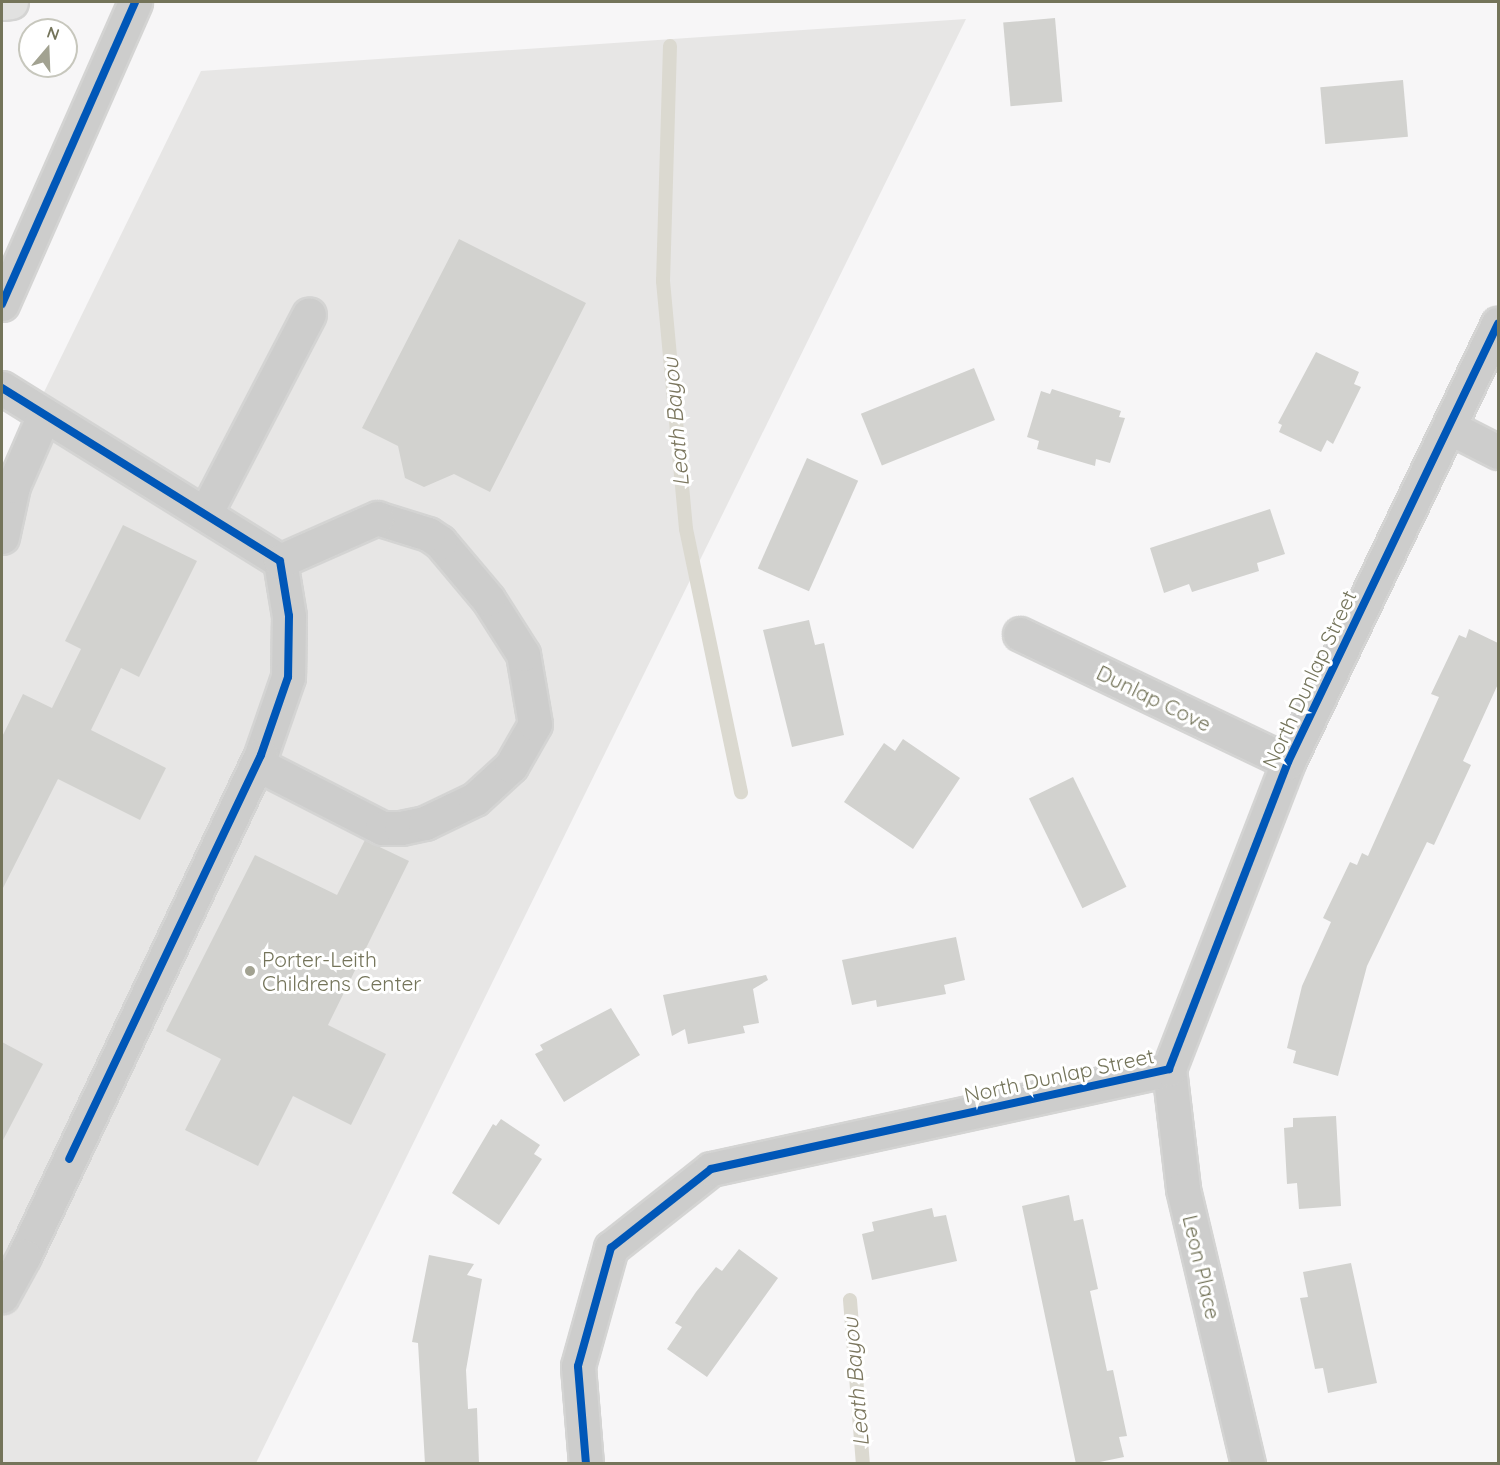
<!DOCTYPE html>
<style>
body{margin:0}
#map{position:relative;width:1500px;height:1465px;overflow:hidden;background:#f7f6f7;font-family:Quicksand,sans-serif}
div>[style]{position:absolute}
.built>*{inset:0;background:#e7e6e5}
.stream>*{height:14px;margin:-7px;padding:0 7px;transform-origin:7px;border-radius:7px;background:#dbd9d0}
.building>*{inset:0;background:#d2d2cf;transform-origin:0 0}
.roads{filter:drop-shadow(2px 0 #d4d4d3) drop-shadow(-2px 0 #d4d4d3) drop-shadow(0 2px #d4d4d3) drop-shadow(0 -2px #d4d4d3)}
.minor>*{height:33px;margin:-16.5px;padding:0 16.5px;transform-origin:16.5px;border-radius:16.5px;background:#cdcdcc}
.major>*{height:33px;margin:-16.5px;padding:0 16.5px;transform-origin:16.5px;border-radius:16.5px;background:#e1e1e0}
.cycleway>*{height:8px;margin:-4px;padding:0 4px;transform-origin:4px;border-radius:4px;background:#0057b8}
.dots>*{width:16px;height:16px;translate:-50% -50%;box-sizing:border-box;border:3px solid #fff;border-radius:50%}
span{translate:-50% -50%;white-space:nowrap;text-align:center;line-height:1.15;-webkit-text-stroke:6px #fff;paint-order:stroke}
.street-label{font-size:21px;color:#74745a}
.poi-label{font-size:21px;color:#74745a}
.left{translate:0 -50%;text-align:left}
.water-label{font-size:22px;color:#7b765e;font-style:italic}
.frame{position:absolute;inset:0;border:3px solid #74745a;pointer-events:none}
.north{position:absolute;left:18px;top:18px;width:60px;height:60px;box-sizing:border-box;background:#fff;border:2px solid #c7c7bd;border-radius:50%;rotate:19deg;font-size:16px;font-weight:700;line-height:24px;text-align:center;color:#74745a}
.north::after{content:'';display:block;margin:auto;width:21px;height:27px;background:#a2a291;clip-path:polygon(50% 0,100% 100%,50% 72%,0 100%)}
</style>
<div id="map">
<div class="built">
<div style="clip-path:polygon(966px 19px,256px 1463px,2px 1463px,2px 478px,201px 71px)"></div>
</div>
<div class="stream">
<div style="left:670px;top:46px;width:235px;rotate:91.7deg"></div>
<div style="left:663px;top:281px;width:249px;rotate:84.7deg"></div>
<div style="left:686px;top:529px;width:269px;rotate:78.2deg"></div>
<div style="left:850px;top:1300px;width:165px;rotate:85.5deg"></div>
</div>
<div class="building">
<div style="left:1055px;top:18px;width:84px;height:52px;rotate:85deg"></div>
<div style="left:1403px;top:80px;width:57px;height:83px;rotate:85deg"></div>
<div style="clip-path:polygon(459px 239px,586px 303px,490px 492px,454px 474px,424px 487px,405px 478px,398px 446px,362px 428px)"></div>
<div style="clip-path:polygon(1316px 352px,1359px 372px,1354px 384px,1361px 387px,1333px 444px,1327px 440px,1321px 452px,1279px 432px,1282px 425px,1278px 423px)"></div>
<div style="left:974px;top:368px;width:56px;height:122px;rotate:68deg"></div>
<div style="clip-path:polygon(1052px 389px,1121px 411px,1119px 417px,1125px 418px,1110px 463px,1096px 459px,1095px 466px,1037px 449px,1039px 441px,1027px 437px,1041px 391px,1050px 394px)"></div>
<div style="left:807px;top:458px;width:56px;height:121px;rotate:24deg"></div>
<div style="clip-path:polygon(1270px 509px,1285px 554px,1257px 563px,1259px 571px,1192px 592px,1189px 584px,1164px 593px,1150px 548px)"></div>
<div style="clip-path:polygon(123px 525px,197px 561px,139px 677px,121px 668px,91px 730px,166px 768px,140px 820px,58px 779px,2px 890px,2px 737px,23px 694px,52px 708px,81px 649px,65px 641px)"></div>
<div style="clip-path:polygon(809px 620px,815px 645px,824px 643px,844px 735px,792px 747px,763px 630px)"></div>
<div style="clip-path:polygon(1469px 629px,1498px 643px,1498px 684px,1463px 761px,1471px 765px,1434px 845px,1427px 842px,1367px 966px,1338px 1076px,1293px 1063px,1296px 1051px,1287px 1048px,1302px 986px,1331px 922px,1323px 918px,1350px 862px,1357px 865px,1362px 853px,1368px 856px,1439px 697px,1431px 694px,1459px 635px,1466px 638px)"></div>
<div style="clip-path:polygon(903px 739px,960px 778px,913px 849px,844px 802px,884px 743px,895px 751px)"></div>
<div style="left:1073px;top:777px;width:122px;height:49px;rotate:64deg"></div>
<div style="clip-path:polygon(365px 840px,409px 861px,328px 1025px,386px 1054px,351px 1125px,293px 1096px,258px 1166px,185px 1130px,221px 1059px,166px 1031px,255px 855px,337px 895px)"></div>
<div style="clip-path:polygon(956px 937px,965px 980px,944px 985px,946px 994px,877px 1007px,876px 1000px,852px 1005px,842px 960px)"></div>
<div style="clip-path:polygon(766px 975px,768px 980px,753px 989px,759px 1023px,743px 1026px,745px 1033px,688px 1044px,685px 1029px,672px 1036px,663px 995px)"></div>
<div style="clip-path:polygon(611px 1008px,640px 1055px,564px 1102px,535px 1054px,543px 1050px,540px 1045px)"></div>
<div style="clip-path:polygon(2px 1042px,43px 1064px,2px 1142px)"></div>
<div style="clip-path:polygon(1336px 1116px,1341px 1206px,1299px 1209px,1297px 1183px,1287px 1184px,1284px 1128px,1293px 1127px,1293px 1118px)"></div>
<div style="clip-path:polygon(501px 1119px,540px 1145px,534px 1154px,542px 1159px,499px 1225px,452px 1193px,493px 1124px,496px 1126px)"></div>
<div style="clip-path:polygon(1069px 1195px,1074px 1221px,1083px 1219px,1098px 1289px,1090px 1291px,1107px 1371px,1113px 1370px,1127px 1436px,1119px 1437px,1124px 1457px,1090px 1464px,1076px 1464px,1022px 1206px)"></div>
<div style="clip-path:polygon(932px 1208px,934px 1217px,946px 1215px,957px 1261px,872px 1280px,862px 1234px,874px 1231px,872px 1222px)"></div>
<div style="clip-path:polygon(739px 1249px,778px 1278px,707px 1377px,667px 1349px,682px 1327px,675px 1323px,696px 1292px,716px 1267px,722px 1271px)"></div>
<div style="clip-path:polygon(429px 1255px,474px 1264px,467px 1275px,482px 1279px,466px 1370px,468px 1409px,477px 1408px,479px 1464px,425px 1464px,418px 1343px,412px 1342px)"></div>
<div style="clip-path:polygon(1351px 1263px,1377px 1383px,1328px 1393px,1323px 1368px,1315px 1369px,1300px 1298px,1308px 1297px,1303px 1272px)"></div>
</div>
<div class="roads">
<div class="minor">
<div style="left:2px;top:304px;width:330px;rotate:-66.2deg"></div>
<div style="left:2px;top:388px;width:327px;rotate:31.9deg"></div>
<div style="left:280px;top:561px;width:56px;rotate:80.7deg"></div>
<div style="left:289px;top:616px;width:61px;rotate:90.9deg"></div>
<div style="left:288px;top:677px;width:83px;rotate:109.1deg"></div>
<div style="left:261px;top:755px;width:554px;rotate:115.32deg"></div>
<div style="left:24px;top:1256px;width:46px;rotate:118.8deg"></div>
<div style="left:1449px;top:427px;width:55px;rotate:27deg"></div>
<div style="left:205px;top:514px;width:225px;rotate:-62.5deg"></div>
<div style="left:2px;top:537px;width:52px;rotate:-77.8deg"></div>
<div style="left:13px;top:486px;width:77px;rotate:-66.4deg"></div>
<div style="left:1020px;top:634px;width:297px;rotate:25.5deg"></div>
<div style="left:257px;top:764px;width:140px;rotate:27.1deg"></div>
<div style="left:382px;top:828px;width:19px"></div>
<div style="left:401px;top:828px;width:25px;rotate:-12deg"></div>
<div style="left:425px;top:823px;width:55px;rotate:-25.6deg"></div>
<div style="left:475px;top:799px;width:49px;rotate:-42.5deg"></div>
<div style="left:511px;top:766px;width:48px;rotate:-60.3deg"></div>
<div style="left:535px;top:724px;width:71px;rotate:-99.7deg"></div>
<div style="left:523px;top:654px;width:65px;rotate:-122.5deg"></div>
<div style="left:488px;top:599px;width:75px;rotate:-130.1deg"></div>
<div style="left:440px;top:542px;width:14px;rotate:-146deg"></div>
<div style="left:428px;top:534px;width:53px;rotate:-162.6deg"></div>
<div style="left:377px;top:518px;width:106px;rotate:156.1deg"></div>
<div style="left:1169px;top:1069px;width:121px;rotate:83.3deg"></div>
<div style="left:1183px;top:1189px;width:283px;rotate:76.7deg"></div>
<div style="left:586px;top:1464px;width:98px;rotate:-94.7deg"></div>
<div style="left:578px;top:1366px;width:123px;rotate:-74.4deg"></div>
<div style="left:611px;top:1248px;width:127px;rotate:-38.3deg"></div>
<div style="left:711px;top:1169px;width:469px;rotate:-12.3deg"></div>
<div style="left:1169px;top:1069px;width:329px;rotate:-68.8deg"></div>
<div style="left:1288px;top:762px;width:486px;rotate:-64.4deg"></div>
</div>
<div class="major">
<div style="left:2px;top:3px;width:9px;rotate:-6deg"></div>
</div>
</div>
<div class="cycleway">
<div style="left:2px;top:304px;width:330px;rotate:-66.2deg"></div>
<div style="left:2px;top:388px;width:327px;rotate:31.9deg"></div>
<div style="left:280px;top:561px;width:56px;rotate:80.7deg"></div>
<div style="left:289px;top:616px;width:61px;rotate:90.9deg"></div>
<div style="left:288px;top:677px;width:83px;rotate:109.1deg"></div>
<div style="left:261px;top:755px;width:447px;rotate:115.4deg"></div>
<div style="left:586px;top:1464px;width:98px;rotate:-94.7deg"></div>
<div style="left:578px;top:1366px;width:123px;rotate:-74.4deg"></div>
<div style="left:611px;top:1248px;width:127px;rotate:-38.3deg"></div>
<div style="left:711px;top:1169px;width:469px;rotate:-12.3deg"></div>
<div style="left:1169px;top:1069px;width:329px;rotate:-68.8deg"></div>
<div style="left:1288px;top:762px;width:486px;rotate:-64.4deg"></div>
</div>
<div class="dots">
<div style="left:250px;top:971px;background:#a2a291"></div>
</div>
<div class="street-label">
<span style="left:1309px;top:679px;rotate:-65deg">North Dunlap Street</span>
<span style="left:1154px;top:698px;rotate:26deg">Dunlap Cove</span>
<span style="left:1059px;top:1075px;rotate:-12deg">North Dunlap Street</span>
<span style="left:1202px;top:1267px;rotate:77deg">Leon Place</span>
</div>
<div class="poi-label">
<span class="left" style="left:262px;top:971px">Porter-Leith<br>Childrens Center</span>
</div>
<div class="water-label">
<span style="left:676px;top:422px;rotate:-95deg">Leath Bayou</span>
<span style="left:856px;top:1382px;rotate:-95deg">Leath Bayou</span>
</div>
<div class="frame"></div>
<div class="north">N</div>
</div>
